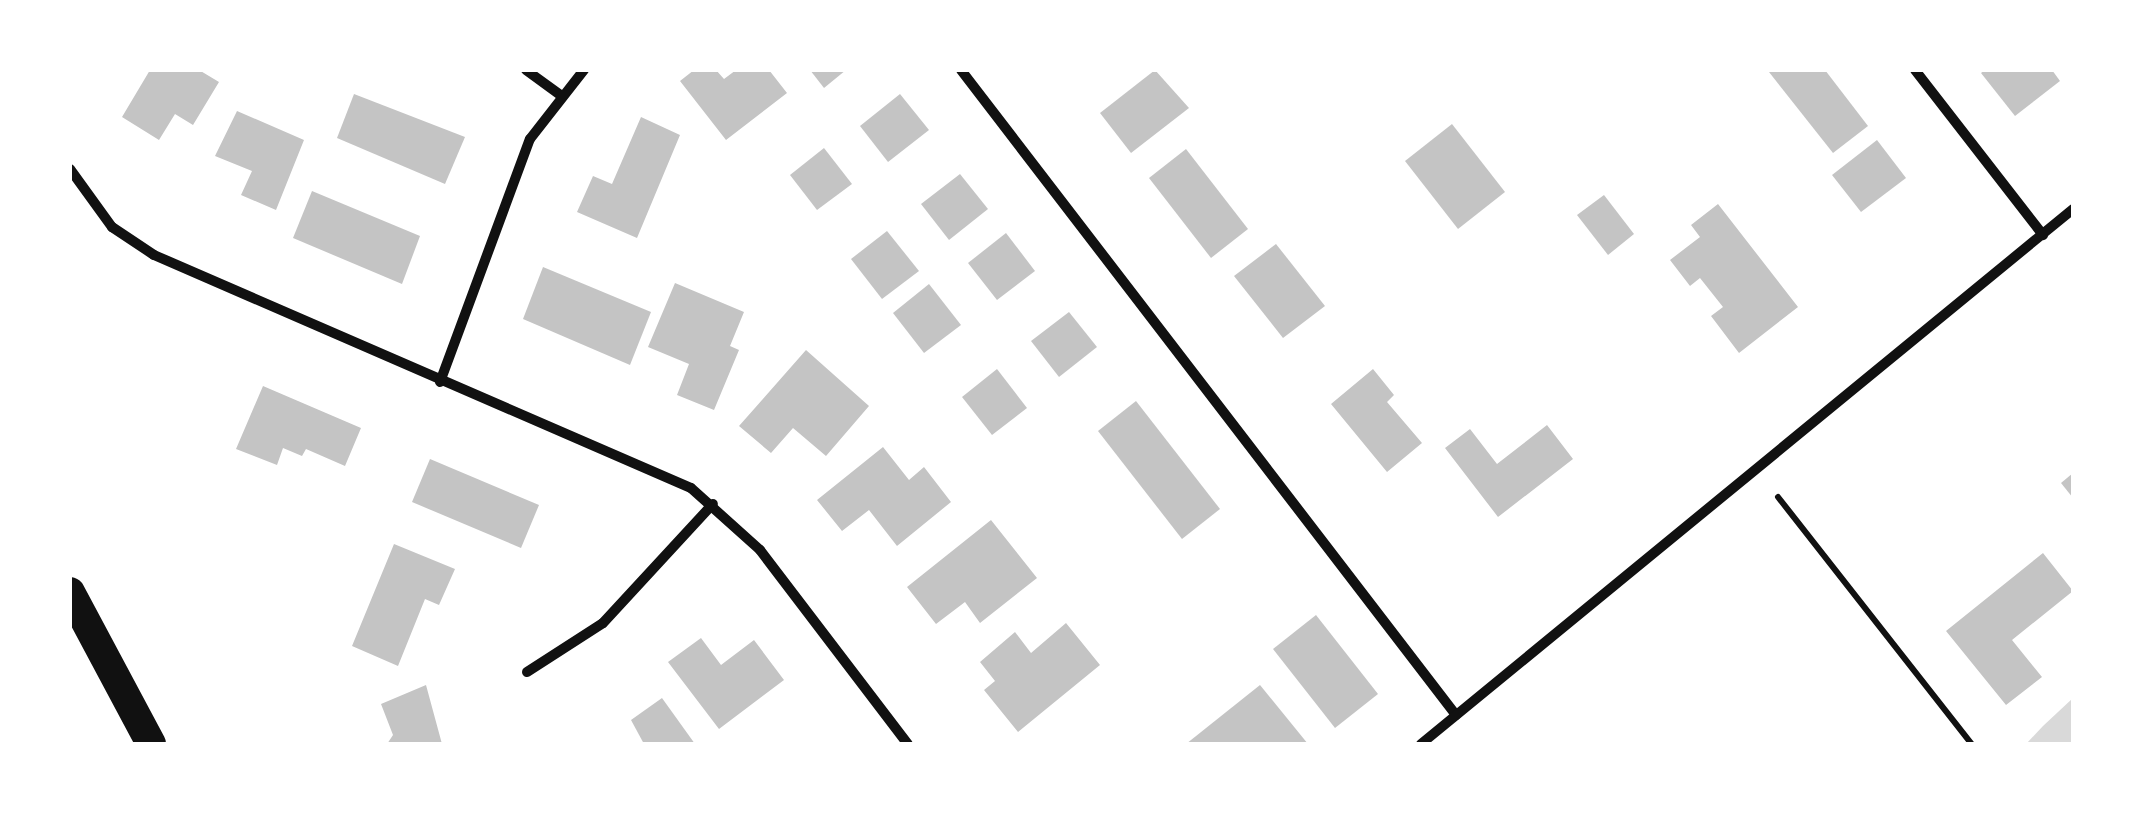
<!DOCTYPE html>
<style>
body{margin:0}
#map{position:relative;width:2143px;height:814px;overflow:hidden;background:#fff;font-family:Inter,sans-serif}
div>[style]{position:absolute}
.water>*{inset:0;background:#d9d9d9}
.building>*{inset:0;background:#c4c4c4}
.path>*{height:6px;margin:-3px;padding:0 3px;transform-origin:3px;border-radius:3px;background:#111}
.minor>*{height:10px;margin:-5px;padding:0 5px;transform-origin:5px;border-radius:5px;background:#111}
.motorway>*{height:30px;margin:-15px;padding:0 15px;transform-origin:15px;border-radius:15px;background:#111}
span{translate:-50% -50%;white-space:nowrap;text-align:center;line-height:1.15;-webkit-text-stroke:9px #fff;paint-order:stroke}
.frame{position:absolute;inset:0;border:72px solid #fff;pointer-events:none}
</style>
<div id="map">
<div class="water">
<div style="clip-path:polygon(2073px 698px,2073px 744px,2026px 744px,2043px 726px)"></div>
</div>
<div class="building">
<div style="clip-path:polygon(150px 70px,199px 70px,219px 82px,193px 125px,175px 114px,159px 140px,122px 117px)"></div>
<div style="clip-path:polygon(694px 70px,716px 70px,724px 79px,736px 70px,769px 70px,787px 93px,726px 140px,680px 81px)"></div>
<div style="clip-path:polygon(810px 70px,846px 70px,824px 88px)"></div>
<div style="clip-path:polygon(1155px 70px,1189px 108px,1131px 153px,1100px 113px)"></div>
<div style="clip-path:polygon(1825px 70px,1868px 126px,1833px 153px,1769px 72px)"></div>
<div style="clip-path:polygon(1985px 70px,2052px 70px,2060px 81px,2015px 116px,1981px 73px)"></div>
<div style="clip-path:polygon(354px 94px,465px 137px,445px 184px,337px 138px)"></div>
<div style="clip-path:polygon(900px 94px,929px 130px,888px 162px,860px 126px)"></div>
<div style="clip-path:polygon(237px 111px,304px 140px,276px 210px,241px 195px,252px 171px,215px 156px)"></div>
<div style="clip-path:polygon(641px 117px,680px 135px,637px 238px,577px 212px,593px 176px,612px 184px)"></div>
<div style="clip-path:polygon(1452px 124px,1505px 192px,1458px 229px,1405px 161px)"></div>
<div style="clip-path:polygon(1877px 140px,1906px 178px,1861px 212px,1832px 175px)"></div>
<div style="clip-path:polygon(824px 148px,852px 184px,817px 210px,790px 175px)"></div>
<div style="clip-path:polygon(1186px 149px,1248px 229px,1211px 258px,1149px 178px)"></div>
<div style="clip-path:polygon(960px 174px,988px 209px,949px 240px,921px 204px)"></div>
<div style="clip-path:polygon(312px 191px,420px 236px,402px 284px,293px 238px)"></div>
<div style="clip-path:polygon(1604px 195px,1634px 234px,1608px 255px,1577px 215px)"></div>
<div style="clip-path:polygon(1718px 204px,1798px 307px,1739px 353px,1711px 316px,1723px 307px,1700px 278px,1690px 286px,1670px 260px,1700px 237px,1691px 225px)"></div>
<div style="clip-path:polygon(887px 231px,919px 271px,882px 299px,851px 259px)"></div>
<div style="clip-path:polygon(1006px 233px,1035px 271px,997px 300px,968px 263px)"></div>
<div style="clip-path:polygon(1276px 244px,1325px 306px,1283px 338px,1234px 276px)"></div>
<div style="clip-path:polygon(543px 267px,651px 312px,630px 365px,523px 319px)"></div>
<div style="clip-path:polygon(675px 283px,744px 312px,730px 346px,739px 350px,714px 410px,677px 395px,689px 364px,648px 347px)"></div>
<div style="clip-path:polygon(929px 284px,961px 325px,924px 353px,893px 313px)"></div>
<div style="clip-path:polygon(1069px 312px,1097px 347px,1059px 377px,1031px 341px)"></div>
<div style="clip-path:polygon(806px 350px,869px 406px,826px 456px,793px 428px,771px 453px,739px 426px)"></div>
<div style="clip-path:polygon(997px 369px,1027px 408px,992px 435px,962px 397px)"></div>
<div style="clip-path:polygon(1373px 369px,1394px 395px,1387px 402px,1422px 443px,1387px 472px,1331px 404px)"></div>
<div style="clip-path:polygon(263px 386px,361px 428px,345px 466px,306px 449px,302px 456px,283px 448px,277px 465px,236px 449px)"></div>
<div style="clip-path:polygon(1136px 401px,1220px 509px,1182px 539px,1098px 431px)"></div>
<div style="clip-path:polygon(1547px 425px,1573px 459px,1498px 517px,1445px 448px,1470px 429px,1497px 464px)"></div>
<div style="clip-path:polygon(883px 447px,909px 480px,924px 467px,951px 502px,897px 546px,869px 510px,842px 531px,817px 500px)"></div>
<div style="clip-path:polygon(430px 459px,539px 505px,521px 548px,412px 502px)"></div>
<div style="clip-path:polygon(2073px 473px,2073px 498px,2061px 483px)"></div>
<div style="clip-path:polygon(991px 520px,1037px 578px,980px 623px,965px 602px,936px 624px,907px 587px)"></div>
<div style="clip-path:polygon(394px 544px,455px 569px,439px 605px,425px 599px,398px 666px,352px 646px)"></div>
<div style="clip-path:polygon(2043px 553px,2073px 591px,2012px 640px,2042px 677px,2006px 705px,1946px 631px)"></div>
<div style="clip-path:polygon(1316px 615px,1378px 694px,1335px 728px,1273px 649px)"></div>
<div style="clip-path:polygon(1066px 623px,1100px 665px,1018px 732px,984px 690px,995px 681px,980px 662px,1015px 632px,1031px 653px)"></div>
<div style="clip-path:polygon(701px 638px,721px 665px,754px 640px,784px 680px,719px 729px,668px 662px)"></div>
<div style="clip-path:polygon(426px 685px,442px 744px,387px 744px,393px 735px,381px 704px)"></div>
<div style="clip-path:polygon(1260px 685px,1308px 744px,1186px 744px)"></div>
<div style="clip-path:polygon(662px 698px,695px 744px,644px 744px,631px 720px)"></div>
</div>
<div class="path">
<div style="left:1778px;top:497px;width:314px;rotate:51.9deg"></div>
</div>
<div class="minor">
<div style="left:526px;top:70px;width:41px;rotate:36deg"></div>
<div style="left:961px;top:70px;width:813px;rotate:52.5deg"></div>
<div style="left:1915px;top:70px;width:209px;rotate:52.2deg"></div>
<div style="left:70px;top:169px;width:72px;rotate:54.1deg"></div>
<div style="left:112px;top:227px;width:50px;rotate:33.7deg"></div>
<div style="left:154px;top:255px;width:585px;rotate:23.46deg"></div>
<div style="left:691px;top:488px;width:93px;rotate:41.9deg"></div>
<div style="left:760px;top:550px;width:244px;rotate:52.7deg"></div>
<div style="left:440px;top:382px;width:259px;rotate:-69.7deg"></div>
<div style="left:530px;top:139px;width:88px;rotate:-52deg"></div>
<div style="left:527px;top:672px;width:90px;rotate:-32.8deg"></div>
<div style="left:603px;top:623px;width:162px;rotate:-47.3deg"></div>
<div style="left:1421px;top:744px;width:843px;rotate:-39.37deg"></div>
</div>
<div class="motorway">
<div style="left:70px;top:592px;width:172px;rotate:61.9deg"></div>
</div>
<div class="frame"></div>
</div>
